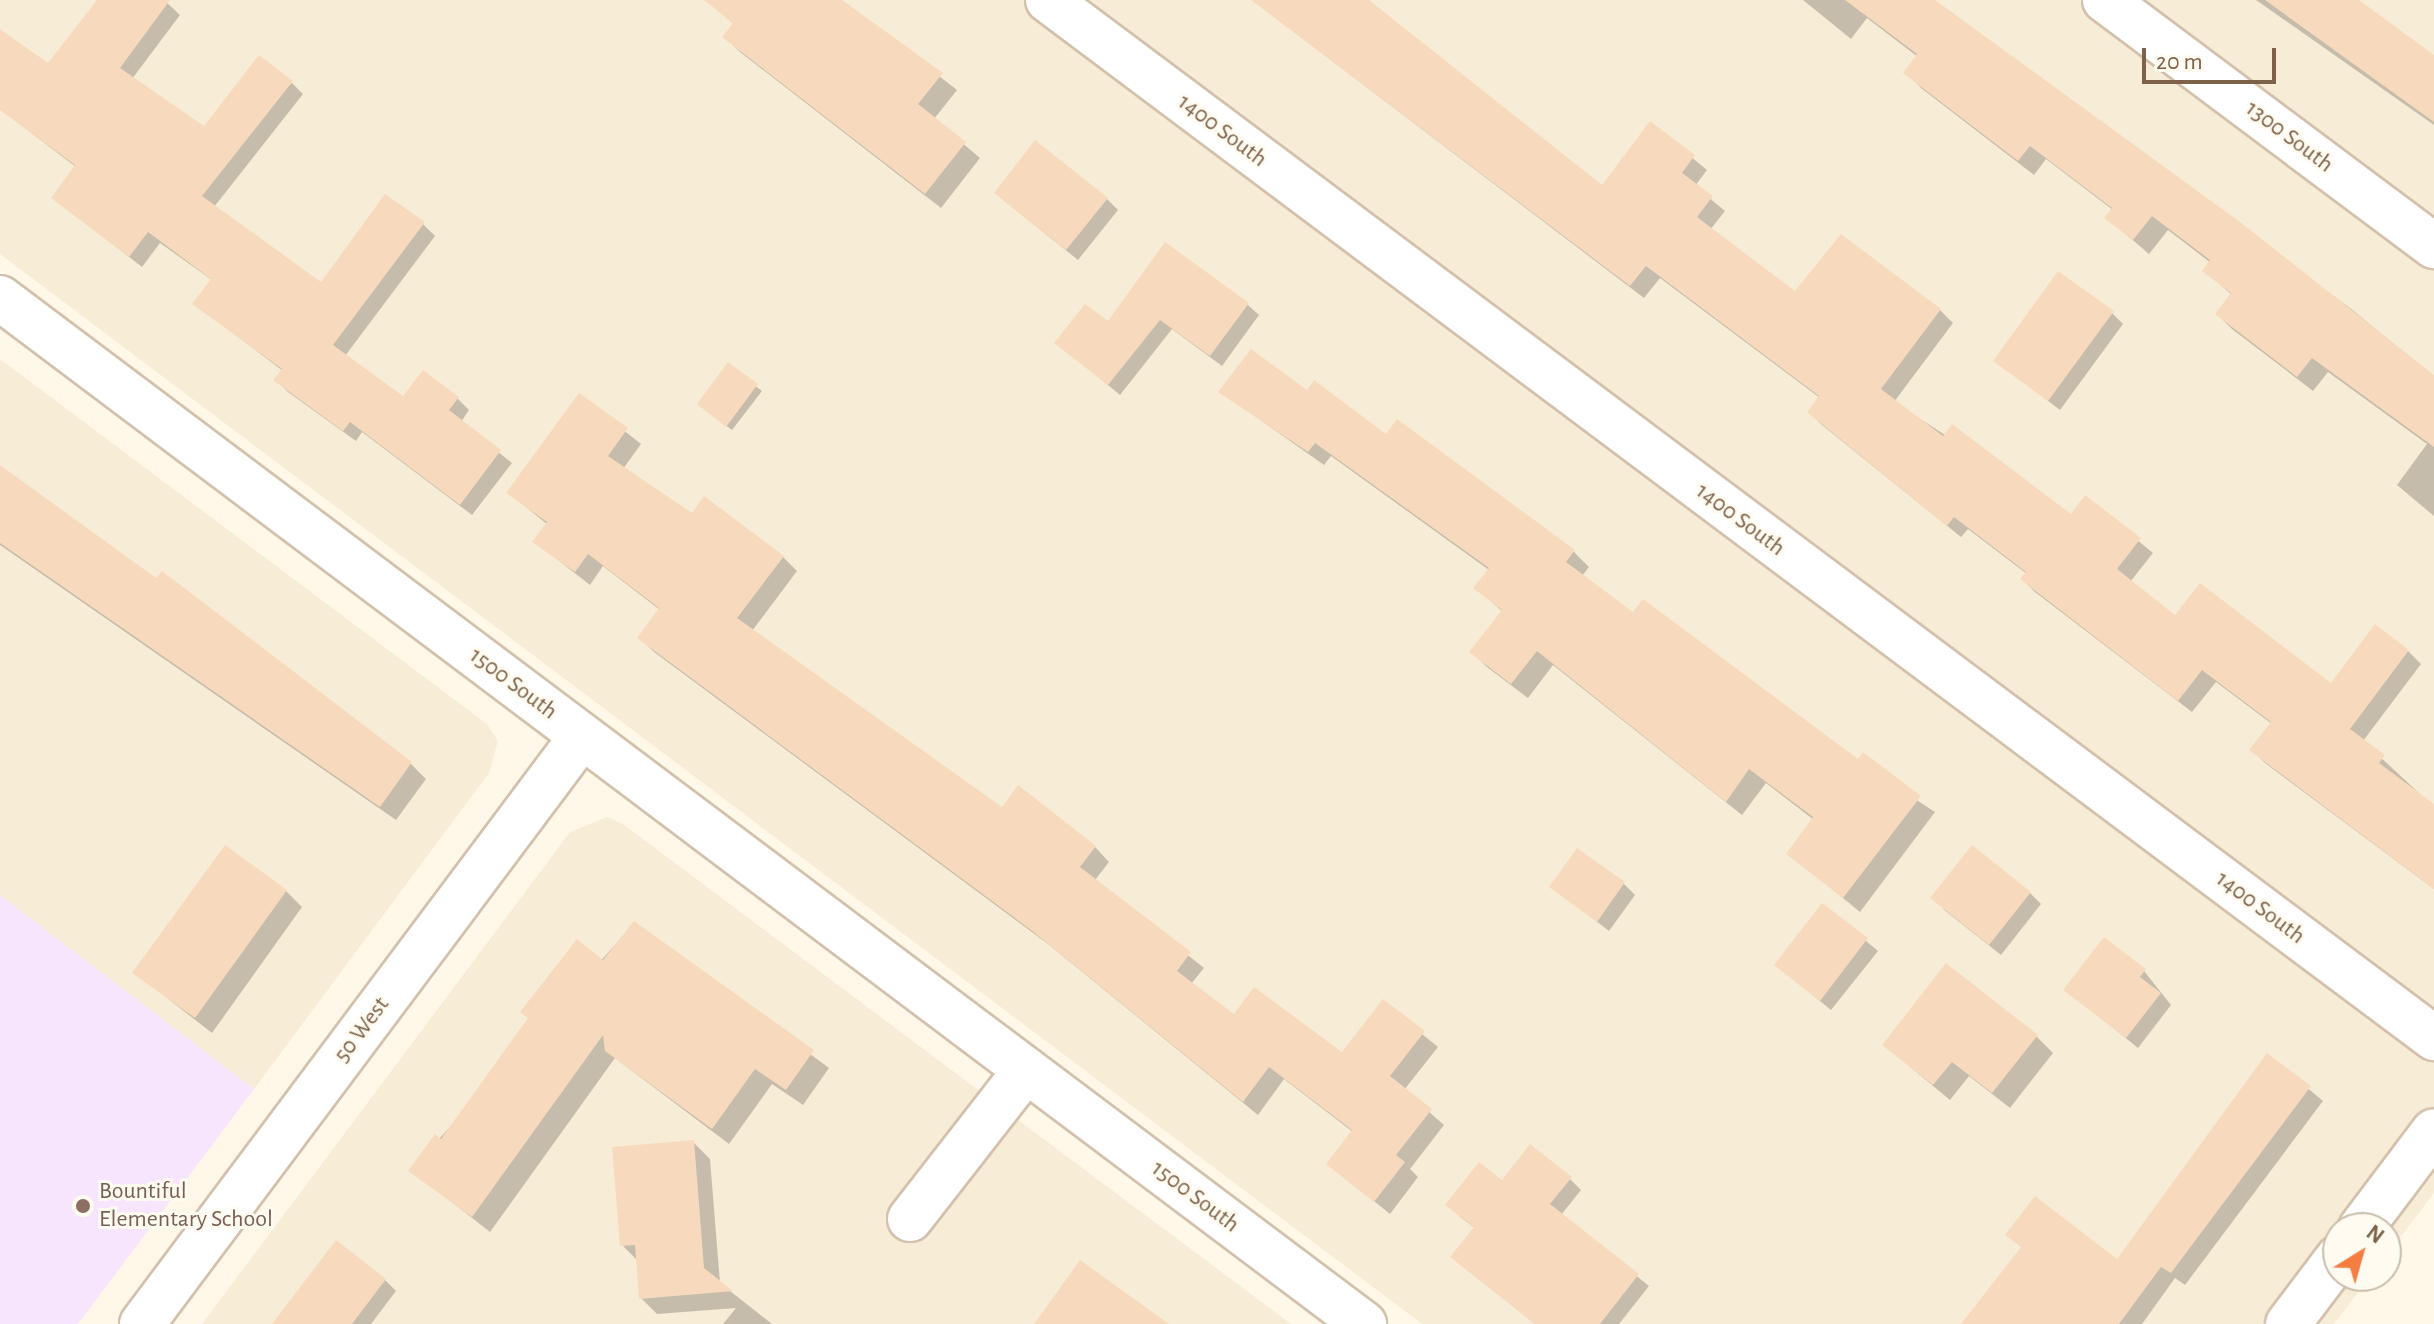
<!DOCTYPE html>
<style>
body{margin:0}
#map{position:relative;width:2434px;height:1324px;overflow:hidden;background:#fff8e8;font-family:"Alegreya Sans",sans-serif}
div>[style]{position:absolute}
.residential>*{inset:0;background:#f7ecd6}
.education>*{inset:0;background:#f6e5fc}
.shadow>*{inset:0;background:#0003}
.building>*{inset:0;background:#f7dabd}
.roads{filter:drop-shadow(2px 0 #d3c1ac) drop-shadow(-2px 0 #d3c1ac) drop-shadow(0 2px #d3c1ac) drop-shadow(0 -2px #d3c1ac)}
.minor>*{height:44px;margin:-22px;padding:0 22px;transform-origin:22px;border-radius:22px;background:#fff}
.dots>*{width:22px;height:22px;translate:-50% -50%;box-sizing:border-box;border:4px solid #fffbf1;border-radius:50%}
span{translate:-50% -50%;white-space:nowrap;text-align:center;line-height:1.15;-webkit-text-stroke:6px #fffbf1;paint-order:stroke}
.street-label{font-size:24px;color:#7d6148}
.education-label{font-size:24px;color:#785e54}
.left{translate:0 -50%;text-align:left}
.north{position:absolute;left:2322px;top:1212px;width:80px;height:80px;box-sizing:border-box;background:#fffbf1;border:2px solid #cbbdad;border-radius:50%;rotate:37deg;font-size:22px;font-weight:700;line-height:32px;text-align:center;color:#7d6148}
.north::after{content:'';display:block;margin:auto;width:28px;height:36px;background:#f57d41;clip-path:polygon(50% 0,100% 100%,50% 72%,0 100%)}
.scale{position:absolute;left:2142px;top:48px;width:134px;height:36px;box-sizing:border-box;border:4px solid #7d6148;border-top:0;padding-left:10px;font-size:24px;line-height:28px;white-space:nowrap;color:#7d6148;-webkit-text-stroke:6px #fffbf1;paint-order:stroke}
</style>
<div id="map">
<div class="residential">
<div style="clip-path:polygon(0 0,2434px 0,2434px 1193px,2386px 1256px,2386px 1228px,2338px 1228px,2338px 1276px,2371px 1276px,2334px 1324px,1422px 1324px,0 254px)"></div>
<div style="clip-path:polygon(0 359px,487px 724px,498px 741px,489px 773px,254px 1089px,0 895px)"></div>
<div style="clip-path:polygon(607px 817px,623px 824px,1291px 1324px,202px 1324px,570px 832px)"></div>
</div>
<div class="education">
<div style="clip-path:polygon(0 895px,254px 1089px,78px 1324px,0 1324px)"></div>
</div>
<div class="shadow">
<div style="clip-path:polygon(98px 0,164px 0,180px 15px,132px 79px,204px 128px,292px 83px,303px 94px,214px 207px,321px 284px,423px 224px,435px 236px,345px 356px,404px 399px,458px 399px,469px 410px,461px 422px,512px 463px,472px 515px,362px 432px,356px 441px,288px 392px,276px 380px,283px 371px,195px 304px,212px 280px,160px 243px,142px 267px,53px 198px,76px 167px,0 109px,0 31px,48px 66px)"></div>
<div style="clip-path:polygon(706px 0,841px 0,957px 90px,934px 119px,980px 158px,941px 208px,740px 52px,725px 37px,735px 25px)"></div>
<div style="clip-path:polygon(1252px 0,1364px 0,1603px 187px,1651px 124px,1707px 170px,1695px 186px,1725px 211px,1710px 230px,1796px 294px,1940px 310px,1953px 323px,1894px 402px,2071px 516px,2085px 497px,2153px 553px,2130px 582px,2175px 618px,2331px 686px,2408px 651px,2421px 664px,2363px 741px,2434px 807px,2434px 889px,2265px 763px,2252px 750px,2272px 724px,2216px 682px,2192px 712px,2035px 592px,2022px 579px,2027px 574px,1968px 529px,1961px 537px,1822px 425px,1809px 412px,1820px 398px,1660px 278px,1644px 298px)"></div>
<div style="clip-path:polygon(1803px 0,1927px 0,2350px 308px,2434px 377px,2434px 516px,2397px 485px,2427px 444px,2328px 372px,2313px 391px,2232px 329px,2217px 314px,2232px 295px,2205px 271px,2211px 263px,2168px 230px,2149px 254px,2107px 218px,2113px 210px,2046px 159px,2034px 175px,1921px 88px,1906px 72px,1918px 57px,1867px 18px,1851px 39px)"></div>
<div style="clip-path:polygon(2256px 0,2356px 0,2434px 57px,2434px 125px)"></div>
<div style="clip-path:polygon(1107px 199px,1118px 210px,1078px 260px,1007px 203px)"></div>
<div style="clip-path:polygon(1248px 305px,1259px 315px,1222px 366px,1172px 329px,1120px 395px,1057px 343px,1108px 324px)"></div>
<div style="clip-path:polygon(2112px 313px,2123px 324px,2060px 410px,1995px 360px)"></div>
<div style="clip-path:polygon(728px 365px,762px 391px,732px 430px,704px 409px)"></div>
<div style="clip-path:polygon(1221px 392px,1308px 392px,1386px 437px,1574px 552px,1589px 567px,1582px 576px,1633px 615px,1935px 812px,1860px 912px,1788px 853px,1814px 820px,1766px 783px,1742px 815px,1553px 665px,1528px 698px,1487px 667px,1472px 652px,1503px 612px,1476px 588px,1489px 570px,1331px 456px,1324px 465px)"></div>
<div style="clip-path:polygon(579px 395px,641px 444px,623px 469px,692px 516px,783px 557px,797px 571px,752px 631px,1002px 810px,1019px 788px,1095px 847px,1109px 862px,1095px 880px,1204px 968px,1191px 984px,1235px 1017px,1342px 1054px,1383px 1002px,1438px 1047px,1404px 1090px,1444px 1125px,1410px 1169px,1418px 1177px,1390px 1214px,1328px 1164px,1353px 1132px,1284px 1079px,1258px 1115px,1048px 944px,654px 652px,640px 638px,660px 610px,603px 566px,590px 585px,535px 542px,548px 525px,509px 493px)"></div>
<div style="clip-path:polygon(0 484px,157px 581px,162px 573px,411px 764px,426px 779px,396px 820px,0 545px)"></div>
<div style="clip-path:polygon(1624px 884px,1635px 895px,1609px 931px,1552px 887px)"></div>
<div style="clip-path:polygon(286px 891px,302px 907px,212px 1033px,135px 973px)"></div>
<div style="clip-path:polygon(2030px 893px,2041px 904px,2001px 955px,1943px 909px)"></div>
<div style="clip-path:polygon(1823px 905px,1878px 951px,1831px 1010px,1776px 965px)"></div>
<div style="clip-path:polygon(634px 924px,829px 1068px,803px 1105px,772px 1084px,729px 1144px,615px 1058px,490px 1232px,411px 1170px)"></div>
<div style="clip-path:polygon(2144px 971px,2171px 1005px,2138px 1048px,2066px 990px)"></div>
<div style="clip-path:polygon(2036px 1036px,2053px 1053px,2010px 1108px,1969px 1076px,1950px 1100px,1884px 1045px)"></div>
<div style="clip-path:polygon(2268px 1055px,2323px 1101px,2185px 1285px,2175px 1278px,2142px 1324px,1964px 1324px,2023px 1249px,2008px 1235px,2117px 1262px)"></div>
<div style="clip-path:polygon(693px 1142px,710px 1159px,720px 1283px,772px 1324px,723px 1324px,736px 1308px,657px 1314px,641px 1298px,638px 1261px,622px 1245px)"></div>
<div style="clip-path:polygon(1570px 1179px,1581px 1190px,1561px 1215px,1649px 1286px,1619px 1324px,1535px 1324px,1452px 1257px,1475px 1228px,1459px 1216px)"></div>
<div style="clip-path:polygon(385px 1280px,396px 1291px,371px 1324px,286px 1324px)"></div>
</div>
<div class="building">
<div style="clip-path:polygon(97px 0,170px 0,120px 68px,204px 126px,259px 55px,293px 81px,202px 196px,321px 282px,385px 194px,425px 222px,333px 345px,403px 396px,423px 370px,459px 397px,449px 410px,501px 450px,460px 505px,350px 422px,343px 431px,273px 380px,282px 369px,192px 304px,211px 279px,148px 232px,129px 257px,51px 198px,75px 165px,0 110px,0 29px,48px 63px)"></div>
<div style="clip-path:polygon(704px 0,842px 0,943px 73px,918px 104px,966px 142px,925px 194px,722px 37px,733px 23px)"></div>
<div style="clip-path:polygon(1251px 0,1369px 0,1602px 185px,1650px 121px,1695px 155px,1682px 173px,1713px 196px,1697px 217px,1795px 291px,1841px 234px,1941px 309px,1881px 389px,1943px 436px,1952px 424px,2071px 514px,2085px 495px,2141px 538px,2117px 569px,2175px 615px,2200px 583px,2331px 683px,2375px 624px,2409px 650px,2350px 729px,2385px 755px,2379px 763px,2434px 804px,2434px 889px,2249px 750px,2271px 722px,2202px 670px,2178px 701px,2020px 579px,2026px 572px,1954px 517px,1947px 526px,1807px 412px,1819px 396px,1646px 266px,1630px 286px)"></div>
<div style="clip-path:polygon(1845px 0,1935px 0,2240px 222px,2434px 375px,2434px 447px,2312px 358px,2297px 377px,2215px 314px,2231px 293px,2202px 271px,2210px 260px,2152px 216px,2133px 240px,2104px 218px,2112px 208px,2030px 146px,2018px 161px,1903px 73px,1917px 54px)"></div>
<div style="clip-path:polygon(2265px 0,2359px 0,2434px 55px,2434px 122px)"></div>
<div style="clip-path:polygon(1035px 140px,1108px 198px,1066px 250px,994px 193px)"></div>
<div style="clip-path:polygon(1165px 242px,1249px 303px,1210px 356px,1160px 320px,1108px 385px,1054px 343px,1085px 304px,1108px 321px)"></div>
<div style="clip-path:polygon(2058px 271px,2114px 311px,2048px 401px,1993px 361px)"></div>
<div style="clip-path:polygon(1251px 349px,1307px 390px,1314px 380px,1386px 434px,1397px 419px,1575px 550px,1566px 562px,1633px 612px,1643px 599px,1858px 759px,1863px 752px,1921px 796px,1843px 898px,1786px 854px,1813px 817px,1749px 769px,1726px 802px,1537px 651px,1511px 684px,1469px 652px,1502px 610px,1473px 588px,1489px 568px,1315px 443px,1308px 452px,1218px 392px)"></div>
<div style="clip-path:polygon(728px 362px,758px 384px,726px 427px,697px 404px)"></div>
<div style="clip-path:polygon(579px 393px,628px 428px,608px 456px,692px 513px,704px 496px,784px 556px,737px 618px,1002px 807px,1018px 785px,1096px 846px,1080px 867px,1191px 952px,1177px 971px,1234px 1014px,1254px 987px,1342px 1052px,1383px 999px,1425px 1031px,1390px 1076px,1432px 1109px,1396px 1155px,1405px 1162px,1374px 1202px,1326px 1164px,1352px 1130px,1269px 1067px,1243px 1102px,1031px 930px,637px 638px,659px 608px,588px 554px,575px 572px,532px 542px,547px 522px,506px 493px)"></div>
<div style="clip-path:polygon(0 465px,156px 578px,162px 571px,412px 762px,380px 807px,0 543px)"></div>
<div style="clip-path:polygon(225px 845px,287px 890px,195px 1018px,132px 973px)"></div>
<div style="clip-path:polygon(1972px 845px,2031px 892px,1989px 945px,1930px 898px)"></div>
<div style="clip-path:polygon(1577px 848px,1625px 882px,1597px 922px,1549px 887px)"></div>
<div style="clip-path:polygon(1822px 903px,1868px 938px,1820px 1001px,1774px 965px)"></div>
<div style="clip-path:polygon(634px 921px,814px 1050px,786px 1090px,755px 1069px,712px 1129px,605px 1051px,603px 1035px,472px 1217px,408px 1171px,435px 1134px,441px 1139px,528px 1018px,520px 1012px,577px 939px,603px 960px)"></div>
<div style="clip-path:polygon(2104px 937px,2146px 969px,2140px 977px,2161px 993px,2126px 1038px,2063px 990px)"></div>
<div style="clip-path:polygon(1946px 963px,2038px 1035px,1992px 1093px,1952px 1062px,1933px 1085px,1882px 1045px)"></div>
<div style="clip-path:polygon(2267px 1053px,2311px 1086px,2171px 1273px,2161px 1267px,2119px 1324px,1961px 1324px,2021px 1247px,2005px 1235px,2035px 1196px,2117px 1259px)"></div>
<div style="clip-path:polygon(694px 1140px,704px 1268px,733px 1291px,639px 1299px,635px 1245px,620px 1246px,612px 1147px)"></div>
<div style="clip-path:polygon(1530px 1144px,1572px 1177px,1550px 1204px,1639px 1274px,1600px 1324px,1535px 1324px,1450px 1257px,1474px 1227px,1445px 1205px,1479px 1162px,1502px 1180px)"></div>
<div style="clip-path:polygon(336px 1240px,386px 1279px,352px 1324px,272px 1324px)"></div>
<div style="clip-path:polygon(1080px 1260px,1169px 1324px,1034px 1324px)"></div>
</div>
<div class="roads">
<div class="minor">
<div style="left:1048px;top:0;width:1732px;rotate:36.83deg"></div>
<div style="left:2105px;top:0;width:411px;rotate:36.8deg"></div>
<div style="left:0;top:298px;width:1707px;rotate:36.95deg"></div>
<div style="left:910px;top:1219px;width:189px;rotate:-52.1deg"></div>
<div style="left:2361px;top:1228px;width:121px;rotate:-53deg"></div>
<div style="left:142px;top:1324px;width:734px;rotate:-53.19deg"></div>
<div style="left:2288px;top:1324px;width:83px;rotate:-52.9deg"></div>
</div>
</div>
<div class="dots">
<div style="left:83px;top:1206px;background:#8d6e63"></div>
</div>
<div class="street-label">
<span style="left:1222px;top:131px;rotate:37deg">1400 South</span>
<span style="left:2289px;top:137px;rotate:37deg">1300 South</span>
<span style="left:1740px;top:520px;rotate:37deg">1400 South</span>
<span style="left:513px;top:684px;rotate:37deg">1500 South</span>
<span style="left:2260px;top:908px;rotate:37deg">1400 South</span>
<span style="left:362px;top:1030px;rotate:-53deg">50 West</span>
<span style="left:1195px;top:1197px;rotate:37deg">1500 South</span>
</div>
<div class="education-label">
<span class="left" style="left:99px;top:1206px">Bountiful<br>Elementary School</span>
</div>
<div class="north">N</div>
<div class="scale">20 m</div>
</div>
